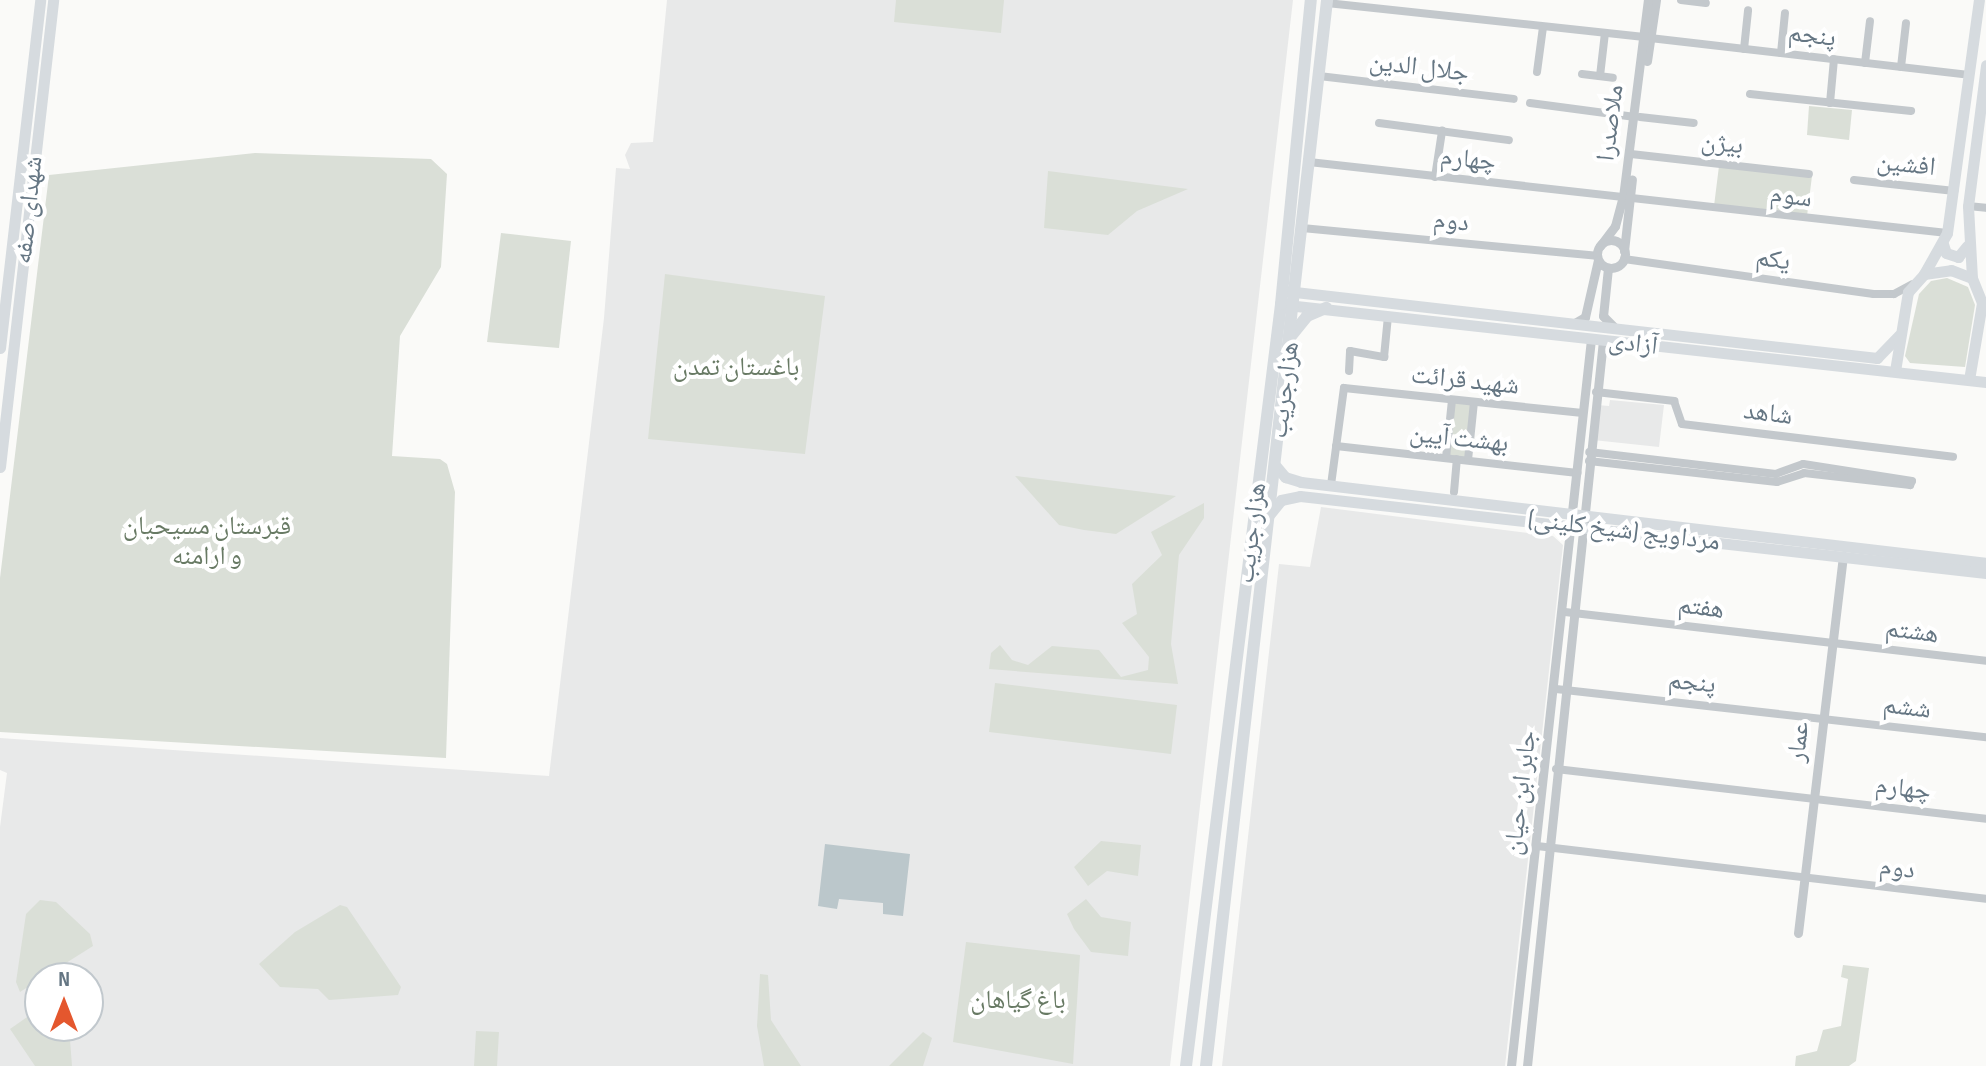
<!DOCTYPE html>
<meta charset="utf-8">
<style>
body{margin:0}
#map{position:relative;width:1986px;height:1066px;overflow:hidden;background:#fafaf8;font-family:"Sofia Sans Condensed","Noto Naskh Arabic",sans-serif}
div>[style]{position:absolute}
.built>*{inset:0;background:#e8e9e9}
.green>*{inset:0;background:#dadfd7}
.water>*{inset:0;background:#bbc7cb}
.minor>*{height:8px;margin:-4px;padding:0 4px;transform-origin:4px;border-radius:4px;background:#c3c8cc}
.tertiary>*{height:9px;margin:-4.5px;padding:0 4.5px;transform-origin:4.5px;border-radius:4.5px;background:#c3c8cc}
.tertiary>.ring{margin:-4.5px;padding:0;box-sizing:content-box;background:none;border:9px solid #c3c8cc;border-radius:50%}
.secondary>*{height:11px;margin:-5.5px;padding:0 5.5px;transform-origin:5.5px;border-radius:5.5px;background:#d6dbdf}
.primary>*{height:12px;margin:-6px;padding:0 6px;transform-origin:6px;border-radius:6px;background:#d6dbdf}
span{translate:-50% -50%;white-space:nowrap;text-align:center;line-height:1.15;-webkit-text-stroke:8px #fff;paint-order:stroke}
.street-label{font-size:26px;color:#657683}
.park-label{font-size:26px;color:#687a64}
.north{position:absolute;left:24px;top:962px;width:80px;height:80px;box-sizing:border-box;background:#fff;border:2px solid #c1c8cd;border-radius:50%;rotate:0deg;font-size:22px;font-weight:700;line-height:32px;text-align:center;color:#657683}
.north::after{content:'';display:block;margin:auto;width:28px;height:36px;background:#e4572e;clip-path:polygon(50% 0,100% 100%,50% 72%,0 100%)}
</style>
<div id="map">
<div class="built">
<div style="clip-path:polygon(evenodd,667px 0,1293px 0,1170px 1066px,0 1066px,0 827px,7px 773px,0 770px,0 738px,549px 776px,604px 318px,616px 168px,630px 169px,625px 155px,631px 143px,653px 142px,667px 0,40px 978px,88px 978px,88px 1026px,40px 1026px,40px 978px)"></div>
<div style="clip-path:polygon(1610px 400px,1664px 405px,1659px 447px,1593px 440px,1597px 405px,1609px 406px)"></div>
<div style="clip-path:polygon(1321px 507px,1553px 536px,1563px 545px,1505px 1066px,1222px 1066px,1279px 564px,1310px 567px)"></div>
</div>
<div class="green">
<div style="clip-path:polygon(896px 0,1004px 0,1001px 33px,894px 22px)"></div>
<div style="clip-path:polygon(1809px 106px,1852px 110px,1849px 140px,1807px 135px)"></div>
<div style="clip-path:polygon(255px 153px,431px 159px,447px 174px,441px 267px,400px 336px,392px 456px,440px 459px,447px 464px,455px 492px,446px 758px,0 732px,0 578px,49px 175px)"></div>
<div style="clip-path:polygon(1719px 166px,1812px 176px,1807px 216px,1714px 206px)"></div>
<div style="clip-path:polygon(1048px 171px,1188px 189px,1137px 211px,1108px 235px,1044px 228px)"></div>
<div style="clip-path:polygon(501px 233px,571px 241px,559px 348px,487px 342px)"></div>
<div style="clip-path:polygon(665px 274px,825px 296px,805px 454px,648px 439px)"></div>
<div style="clip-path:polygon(1947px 278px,1968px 287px,1975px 305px,1965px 367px,1910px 363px,1905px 356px,1919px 294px,1931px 281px)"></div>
<div style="clip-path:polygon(1452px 400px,1474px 402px,1468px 460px,1446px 458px)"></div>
<div style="clip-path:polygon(1015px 476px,1176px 496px,1116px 534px,1084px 530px,1059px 525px)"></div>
<div style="clip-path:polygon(1204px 503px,1204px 518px,1179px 555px,1171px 644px,1178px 684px,989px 669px,991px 653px,1000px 645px,1012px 660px,1028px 665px,1052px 646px,1099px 650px,1121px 677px,1148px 670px,1149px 657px,1122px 623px,1137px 614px,1132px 584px,1162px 555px,1151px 532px)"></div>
<div style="clip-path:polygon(995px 683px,1177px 705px,1171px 754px,989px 732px)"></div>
<div style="clip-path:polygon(1101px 841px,1141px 845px,1138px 876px,1107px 871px,1088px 886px,1074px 867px)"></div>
<div style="clip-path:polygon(1086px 899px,1101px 917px,1131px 922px,1128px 956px,1091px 952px,1074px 929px,1067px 914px)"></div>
<div style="clip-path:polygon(40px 900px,56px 902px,90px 934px,93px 946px,20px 992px,16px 982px,26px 914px)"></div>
<div style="clip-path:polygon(340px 905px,347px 907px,401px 987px,398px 995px,329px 1000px,318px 989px,280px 987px,259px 964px,295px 932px)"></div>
<div style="clip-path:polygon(966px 942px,1080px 955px,1073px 1064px,953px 1042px)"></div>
<div style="clip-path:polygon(1843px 965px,1869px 968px,1856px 1061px,1849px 1066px,1795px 1066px,1796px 1056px,1817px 1051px,1823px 1030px,1841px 1026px,1848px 979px,1841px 977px)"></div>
<div style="clip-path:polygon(760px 974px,768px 975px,771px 1020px,801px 1066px,764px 1066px,757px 1026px)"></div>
<div style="clip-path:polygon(40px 1008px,40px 1026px,69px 1026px,72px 1066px,35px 1066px,10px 1029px)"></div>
<div style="clip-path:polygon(476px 1031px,499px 1032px,497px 1066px,474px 1066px)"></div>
<div style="clip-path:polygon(923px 1032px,932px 1038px,923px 1066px,889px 1066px)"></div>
</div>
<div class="water">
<div style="clip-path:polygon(825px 844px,910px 854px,903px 916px,883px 914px,883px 903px,839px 899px,837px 909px,818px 906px)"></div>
</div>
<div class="minor">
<div style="left:1681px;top:0;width:25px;rotate:7deg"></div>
<div style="left:1327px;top:3px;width:319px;rotate:6.1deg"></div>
<div style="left:1650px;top:38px;width:321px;rotate:6.6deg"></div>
<div style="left:1744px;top:49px;width:39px;rotate:-84deg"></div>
<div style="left:1781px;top:53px;width:40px;rotate:-84.3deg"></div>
<div style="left:1865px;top:63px;width:42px;rotate:-83.2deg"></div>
<div style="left:1901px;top:67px;width:44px;rotate:-83.5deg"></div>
<div style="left:1537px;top:72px;width:45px;rotate:-82.4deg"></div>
<div style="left:1582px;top:74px;width:31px;rotate:7deg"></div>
<div style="left:1319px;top:76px;width:196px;rotate:6.7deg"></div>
<div style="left:1600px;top:76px;width:43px;rotate:-83.4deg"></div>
<div style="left:1750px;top:94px;width:162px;rotate:6deg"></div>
<div style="left:1530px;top:103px;width:106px;rotate:7.6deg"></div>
<div style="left:1830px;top:103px;width:44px;rotate:-84.8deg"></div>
<div style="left:1640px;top:117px;width:54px;rotate:6.3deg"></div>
<div style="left:1379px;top:123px;width:131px;rotate:7.5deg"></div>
<div style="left:1631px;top:154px;width:179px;rotate:6.4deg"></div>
<div style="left:1309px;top:162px;width:642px;rotate:6.35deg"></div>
<div style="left:1435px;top:177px;width:47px;rotate:-81.3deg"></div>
<div style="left:1854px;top:180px;width:101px;rotate:6.3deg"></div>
<div style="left:1968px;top:206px;width:18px;rotate:6deg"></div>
<div style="left:1302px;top:228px;width:296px;rotate:5.4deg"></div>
<div style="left:1624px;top:259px;width:252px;rotate:8deg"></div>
<div style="left:1874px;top:294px;width:20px"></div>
<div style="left:1894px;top:294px;width:21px;rotate:-28deg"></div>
<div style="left:1349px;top:371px;width:20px;rotate:-87deg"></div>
<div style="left:1350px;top:351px;width:35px;rotate:10deg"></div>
<div style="left:1384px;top:357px;width:41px;rotate:-84.4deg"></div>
<div style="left:1596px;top:392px;width:79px;rotate:6.6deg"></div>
<div style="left:1674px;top:401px;width:24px;rotate:71deg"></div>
<div style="left:1682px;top:424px;width:273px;rotate:6.9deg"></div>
<div style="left:1336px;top:446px;width:243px;rotate:6.4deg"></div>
<div style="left:1446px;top:458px;width:58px;rotate:-84.1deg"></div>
<div style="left:1468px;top:460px;width:58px;rotate:-84.1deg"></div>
<div style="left:1589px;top:461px;width:189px;rotate:6.4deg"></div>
<div style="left:1777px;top:482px;width:28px;rotate:-18deg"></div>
<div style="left:1804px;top:473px;width:107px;rotate:6.5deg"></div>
<div style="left:1910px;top:485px;width:4px;rotate:-63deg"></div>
<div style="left:1912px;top:481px;width:110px;rotate:-171.1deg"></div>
<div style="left:1803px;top:464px;width:29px;rotate:160deg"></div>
<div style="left:1776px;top:474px;width:188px;rotate:-173.3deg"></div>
<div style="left:1331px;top:485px;width:98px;rotate:-82.4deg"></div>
<div style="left:1344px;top:388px;width:240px;rotate:6deg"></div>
<div style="left:1454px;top:492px;width:33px;rotate:-85deg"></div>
<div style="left:1565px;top:612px;width:424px;rotate:6.6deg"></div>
<div style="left:1556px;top:689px;width:433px;rotate:6.4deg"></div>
<div style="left:1556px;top:769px;width:433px;rotate:6.6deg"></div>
<div style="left:1537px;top:846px;width:452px;rotate:6.7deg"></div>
</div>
<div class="tertiary">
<div style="left:1647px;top:61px;width:62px;rotate:-81.6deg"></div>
<div class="ring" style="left:1597px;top:240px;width:19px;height:19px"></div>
<div style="left:1600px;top:246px;width:25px;rotate:-53deg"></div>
<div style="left:1615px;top:226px;width:30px;rotate:-75deg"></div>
<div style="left:1623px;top:197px;width:199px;rotate:-82.8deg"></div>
<div style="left:1624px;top:251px;width:72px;rotate:-83.7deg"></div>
<div style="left:1608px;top:268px;width:48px;rotate:95.9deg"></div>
<div style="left:1603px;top:316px;width:18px;rotate:45deg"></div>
<div style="left:1573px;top:324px;width:14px;rotate:-30deg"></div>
<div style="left:1585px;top:317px;width:58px;rotate:-77.2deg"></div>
<div style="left:1798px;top:933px;width:380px;rotate:-83.2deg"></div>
<div style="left:1511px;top:1066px;width:731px;rotate:-83.72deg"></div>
<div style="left:1527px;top:1066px;width:730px;rotate:-84.02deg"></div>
</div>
<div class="secondary">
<div style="left:1943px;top:244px;width:9px;rotate:72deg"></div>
<div style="left:1946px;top:253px;width:13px;rotate:18deg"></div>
<div style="left:1958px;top:257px;width:14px;rotate:-51deg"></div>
<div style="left:1924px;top:274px;width:47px;rotate:-60.7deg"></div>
<div style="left:1947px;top:233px;width:235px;rotate:-82.2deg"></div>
<div style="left:1972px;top:278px;width:72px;rotate:-93.2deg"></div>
<div style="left:1968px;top:206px;width:142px;rotate:-82.7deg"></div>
<div style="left:1286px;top:291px;width:595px;rotate:6.47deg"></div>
<div style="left:1877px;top:358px;width:32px;rotate:-46deg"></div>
<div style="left:1287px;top:305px;width:703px;rotate:6.29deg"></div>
<div style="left:0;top:348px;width:350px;rotate:-83.4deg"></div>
<div style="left:1895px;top:371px;width:80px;rotate:-80.7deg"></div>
<div style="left:1908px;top:292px;width:24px;rotate:-48deg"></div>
<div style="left:1924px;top:274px;width:27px;rotate:-8deg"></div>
<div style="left:1951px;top:270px;width:22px;rotate:21deg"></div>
<div style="left:1972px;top:278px;width:27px;rotate:68deg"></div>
<div style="left:1982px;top:303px;width:78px;rotate:99.6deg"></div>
<div style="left:1275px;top:465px;width:16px;rotate:50deg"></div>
<div style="left:1285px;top:477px;width:17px;rotate:17deg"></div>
<div style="left:1301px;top:482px;width:690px;rotate:6.74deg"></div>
<div style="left:0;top:467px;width:470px;rotate:-83.5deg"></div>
<div style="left:1269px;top:515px;width:19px;rotate:-51deg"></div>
<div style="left:1281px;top:500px;width:19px;rotate:-12deg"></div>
<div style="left:1300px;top:496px;width:690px;rotate:6.4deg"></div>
</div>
<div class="primary">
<div style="left:1291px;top:336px;width:26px;rotate:-51deg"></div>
<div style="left:1307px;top:316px;width:21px;rotate:-23deg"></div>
<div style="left:1186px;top:1066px;width:768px;rotate:-82.89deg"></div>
<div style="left:1281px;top:304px;width:305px;rotate:-84.4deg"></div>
<div style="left:1206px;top:1066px;width:1073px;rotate:-83.52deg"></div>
</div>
<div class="street-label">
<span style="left:1812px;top:36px;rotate:7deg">پنجم</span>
<span style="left:1419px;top:68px;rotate:7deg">جلال الدین</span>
<span style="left:1611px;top:123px;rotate:-83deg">ملاصدرا</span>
<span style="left:1722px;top:144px;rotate:6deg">بیژن</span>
<span style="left:1468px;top:160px;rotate:6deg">چهارم</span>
<span style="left:1906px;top:165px;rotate:6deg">افشین</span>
<span style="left:1791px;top:197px;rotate:7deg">سوم</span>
<span style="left:29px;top:210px;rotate:-84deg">شهدای صفه</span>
<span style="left:1451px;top:222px;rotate:5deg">دوم</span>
<span style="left:1773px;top:260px;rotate:8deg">یکم</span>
<span style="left:1633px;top:344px;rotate:7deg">آزادی</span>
<span style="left:1465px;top:381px;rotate:6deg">شهید قرائت</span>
<span style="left:1285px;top:390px;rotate:-83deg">هزارجریب</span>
<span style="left:1768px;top:414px;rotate:7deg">شاهد</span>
<span style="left:1459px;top:439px;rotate:6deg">بهشت آیین</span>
<span style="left:1624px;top:531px;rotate:7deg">مرداویج (شیخ کلینی)</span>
<span style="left:1252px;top:533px;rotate:-83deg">هزار جریب</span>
<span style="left:1701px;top:608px;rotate:7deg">هفتم</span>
<span style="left:1912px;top:632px;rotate:7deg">هشتم</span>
<span style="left:1692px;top:683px;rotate:6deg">پنجم</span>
<span style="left:1907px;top:708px;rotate:7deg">ششم</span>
<span style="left:1799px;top:742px;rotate:-83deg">عمار</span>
<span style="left:1903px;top:789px;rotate:7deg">چهارم</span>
<span style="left:1521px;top:793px;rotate:-83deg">جابر ابن حیان</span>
<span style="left:1897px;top:869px;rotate:7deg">دوم</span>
</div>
<div class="park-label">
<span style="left:736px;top:368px">باغستان تمدن</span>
<span style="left:207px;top:542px">قبرستان مسیحیان<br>و ارامنه</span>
<span style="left:1018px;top:1001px">باغ گیاهان</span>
</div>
<div class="north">N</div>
</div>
